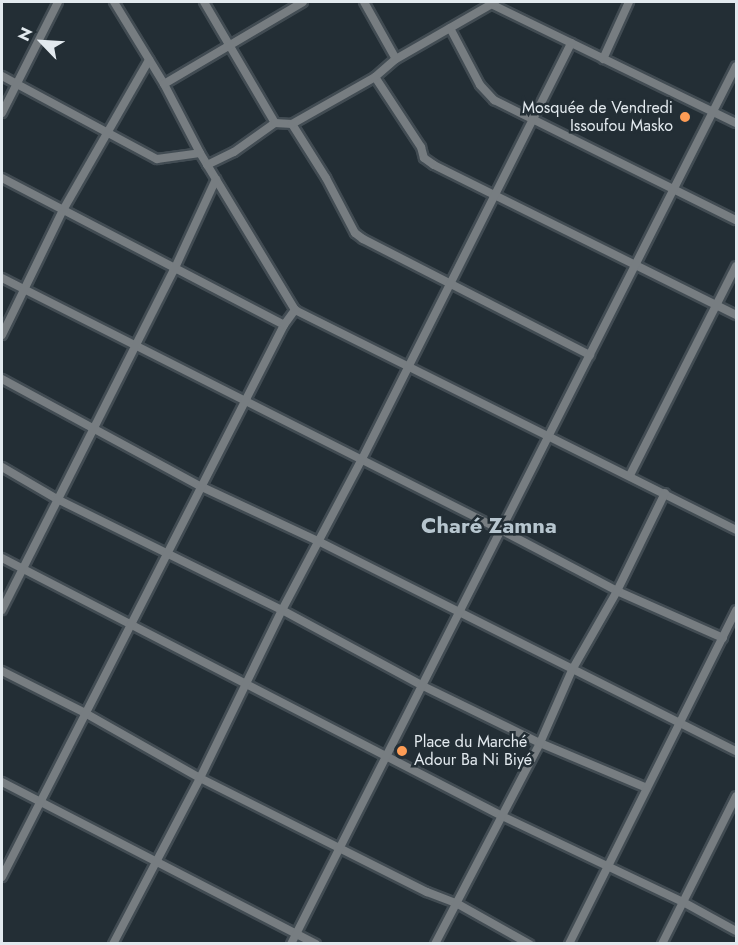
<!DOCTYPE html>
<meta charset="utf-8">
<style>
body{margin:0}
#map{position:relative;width:738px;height:945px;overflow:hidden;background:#232e35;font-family:Jost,sans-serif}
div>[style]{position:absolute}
.roads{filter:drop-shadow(2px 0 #424c53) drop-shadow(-2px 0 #424c53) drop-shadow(0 2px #424c53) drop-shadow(0 -2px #424c53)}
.minor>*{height:8px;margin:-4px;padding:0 4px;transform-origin:4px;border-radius:4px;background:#777d81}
.dots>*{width:16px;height:16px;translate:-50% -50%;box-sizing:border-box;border:3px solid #232e35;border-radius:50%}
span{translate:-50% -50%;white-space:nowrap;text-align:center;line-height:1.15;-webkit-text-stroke:5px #232e35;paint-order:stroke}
.poi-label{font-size:16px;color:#e2e9ee}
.right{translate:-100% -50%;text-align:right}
.left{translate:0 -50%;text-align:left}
.district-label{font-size:22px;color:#b7c6cf;font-weight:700}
.frame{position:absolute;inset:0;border:3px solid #e2e9ee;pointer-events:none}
.north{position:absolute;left:12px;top:12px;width:60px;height:60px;-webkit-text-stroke:4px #232e35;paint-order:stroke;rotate:295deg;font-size:16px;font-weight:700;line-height:24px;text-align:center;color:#e2e9ee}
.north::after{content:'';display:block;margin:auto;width:21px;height:27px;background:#e2e9ee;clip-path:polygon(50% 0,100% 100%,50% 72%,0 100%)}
</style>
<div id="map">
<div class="roads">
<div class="minor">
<div style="left:114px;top:2px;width:96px;rotate:58.6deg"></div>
<div style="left:164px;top:84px;width:78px;rotate:62.4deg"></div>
<div style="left:200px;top:153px;width:184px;rotate:58.8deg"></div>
<div style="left:295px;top:310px;width:493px;rotate:26.5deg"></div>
<div style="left:204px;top:2px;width:140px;rotate:59.6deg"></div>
<div style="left:364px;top:2px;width:65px;rotate:60.7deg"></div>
<div style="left:491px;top:4px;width:272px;rotate:25.9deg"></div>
<div style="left:450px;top:28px;width:64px;rotate:62.2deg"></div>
<div style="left:480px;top:85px;width:21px;rotate:47deg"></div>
<div style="left:494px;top:100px;width:270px;rotate:26.4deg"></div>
<div style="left:603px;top:59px;width:63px;rotate:-65.5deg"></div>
<div style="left:2px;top:76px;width:176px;rotate:28.2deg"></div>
<div style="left:157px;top:159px;width:43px;rotate:-7.9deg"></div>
<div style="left:375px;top:77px;width:84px;rotate:56.7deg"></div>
<div style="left:421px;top:147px;width:11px;rotate:75deg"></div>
<div style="left:424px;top:158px;width:12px;rotate:35deg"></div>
<div style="left:434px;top:165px;width:337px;rotate:26.4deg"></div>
<div style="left:164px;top:84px;width:161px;rotate:-30.5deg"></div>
<div style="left:2px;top:113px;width:124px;rotate:-63.2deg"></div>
<div style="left:292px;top:124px;width:64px;rotate:57.8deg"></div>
<div style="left:326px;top:178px;width:62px;rotate:62.2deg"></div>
<div style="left:355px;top:233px;width:10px;rotate:37deg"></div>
<div style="left:363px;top:239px;width:255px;rotate:27.1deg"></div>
<div style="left:207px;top:165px;width:30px;rotate:-26deg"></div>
<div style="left:234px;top:152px;width:50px;rotate:-35.3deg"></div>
<div style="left:275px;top:123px;width:17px;rotate:3deg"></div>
<div style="left:292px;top:124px;width:95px;rotate:-29.5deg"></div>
<div style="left:375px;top:77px;width:28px;rotate:-41deg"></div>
<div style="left:396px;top:59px;width:114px;rotate:-29.9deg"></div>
<div style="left:2px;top:178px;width:318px;rotate:27.5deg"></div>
<div style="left:2px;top:278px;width:559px;rotate:26.79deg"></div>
<div style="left:501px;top:530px;width:131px;rotate:27.7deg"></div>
<div style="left:617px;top:591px;width:116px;rotate:23.9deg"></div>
<div style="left:2px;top:335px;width:139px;rotate:-64deg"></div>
<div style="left:63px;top:210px;width:173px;rotate:-60.2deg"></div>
<div style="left:2px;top:379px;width:227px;rotate:28.4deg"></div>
<div style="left:202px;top:487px;width:128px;rotate:25deg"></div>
<div style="left:318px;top:541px;width:468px;rotate:26.7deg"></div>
<div style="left:2px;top:467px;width:64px;rotate:30.2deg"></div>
<div style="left:57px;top:499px;width:251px;rotate:26.3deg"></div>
<div style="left:282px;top:610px;width:160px;rotate:28.3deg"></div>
<div style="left:423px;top:686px;width:130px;rotate:26deg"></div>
<div style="left:540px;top:743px;width:116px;rotate:22.8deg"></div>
<div style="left:630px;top:475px;width:234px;rotate:-63.1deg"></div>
<div style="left:2px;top:558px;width:563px;rotate:27.29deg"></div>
<div style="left:502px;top:816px;width:200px;rotate:25.4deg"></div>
<div style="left:683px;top:902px;width:60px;rotate:28.7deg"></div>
<div style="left:2px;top:610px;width:381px;rotate:-63.2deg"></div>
<div style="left:174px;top:270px;width:100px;rotate:-65.2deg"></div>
<div style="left:2px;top:671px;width:93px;rotate:26.8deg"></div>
<div style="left:85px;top:713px;width:132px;rotate:29.5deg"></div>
<div style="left:200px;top:778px;width:254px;rotate:26.7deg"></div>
<div style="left:427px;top:892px;width:31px;rotate:21deg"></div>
<div style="left:456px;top:903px;width:84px;rotate:29.3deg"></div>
<div style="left:2px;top:782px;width:353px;rotate:27.3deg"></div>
<div style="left:2px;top:877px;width:620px;rotate:-62.94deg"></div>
<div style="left:284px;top:325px;width:19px;rotate:-54deg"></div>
<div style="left:113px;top:944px;width:187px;rotate:-62.3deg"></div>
<div style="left:200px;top:778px;width:187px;rotate:-64deg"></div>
<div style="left:282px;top:610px;width:169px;rotate:-62.1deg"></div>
<div style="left:361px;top:461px;width:468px;rotate:-63.3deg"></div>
<div style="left:291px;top:944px;width:984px;rotate:-63.12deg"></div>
<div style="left:435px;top:944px;width:227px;rotate:-62.4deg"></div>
<div style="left:540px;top:743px;width:80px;rotate:-66.3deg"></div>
<div style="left:572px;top:670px;width:91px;rotate:-60.3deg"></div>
<div style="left:617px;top:591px;width:109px;rotate:-63.9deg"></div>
<div style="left:569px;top:944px;width:373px;rotate:-63.4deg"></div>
<div style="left:662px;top:944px;width:165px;rotate:-63.4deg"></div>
</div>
</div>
<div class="dots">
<div style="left:685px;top:117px;background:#fd9c55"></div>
<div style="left:402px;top:751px;background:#fd9c55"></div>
</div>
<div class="poi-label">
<span class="right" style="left:673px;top:117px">Mosquée de Vendredi<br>Issoufou Masko</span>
<span class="left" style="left:414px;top:751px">Place du Marché<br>Adour Ba Ni Biyé</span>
</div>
<div class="district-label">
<span style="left:489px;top:526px">Charé Zamna</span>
</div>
<div class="frame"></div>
<div class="north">N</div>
</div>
